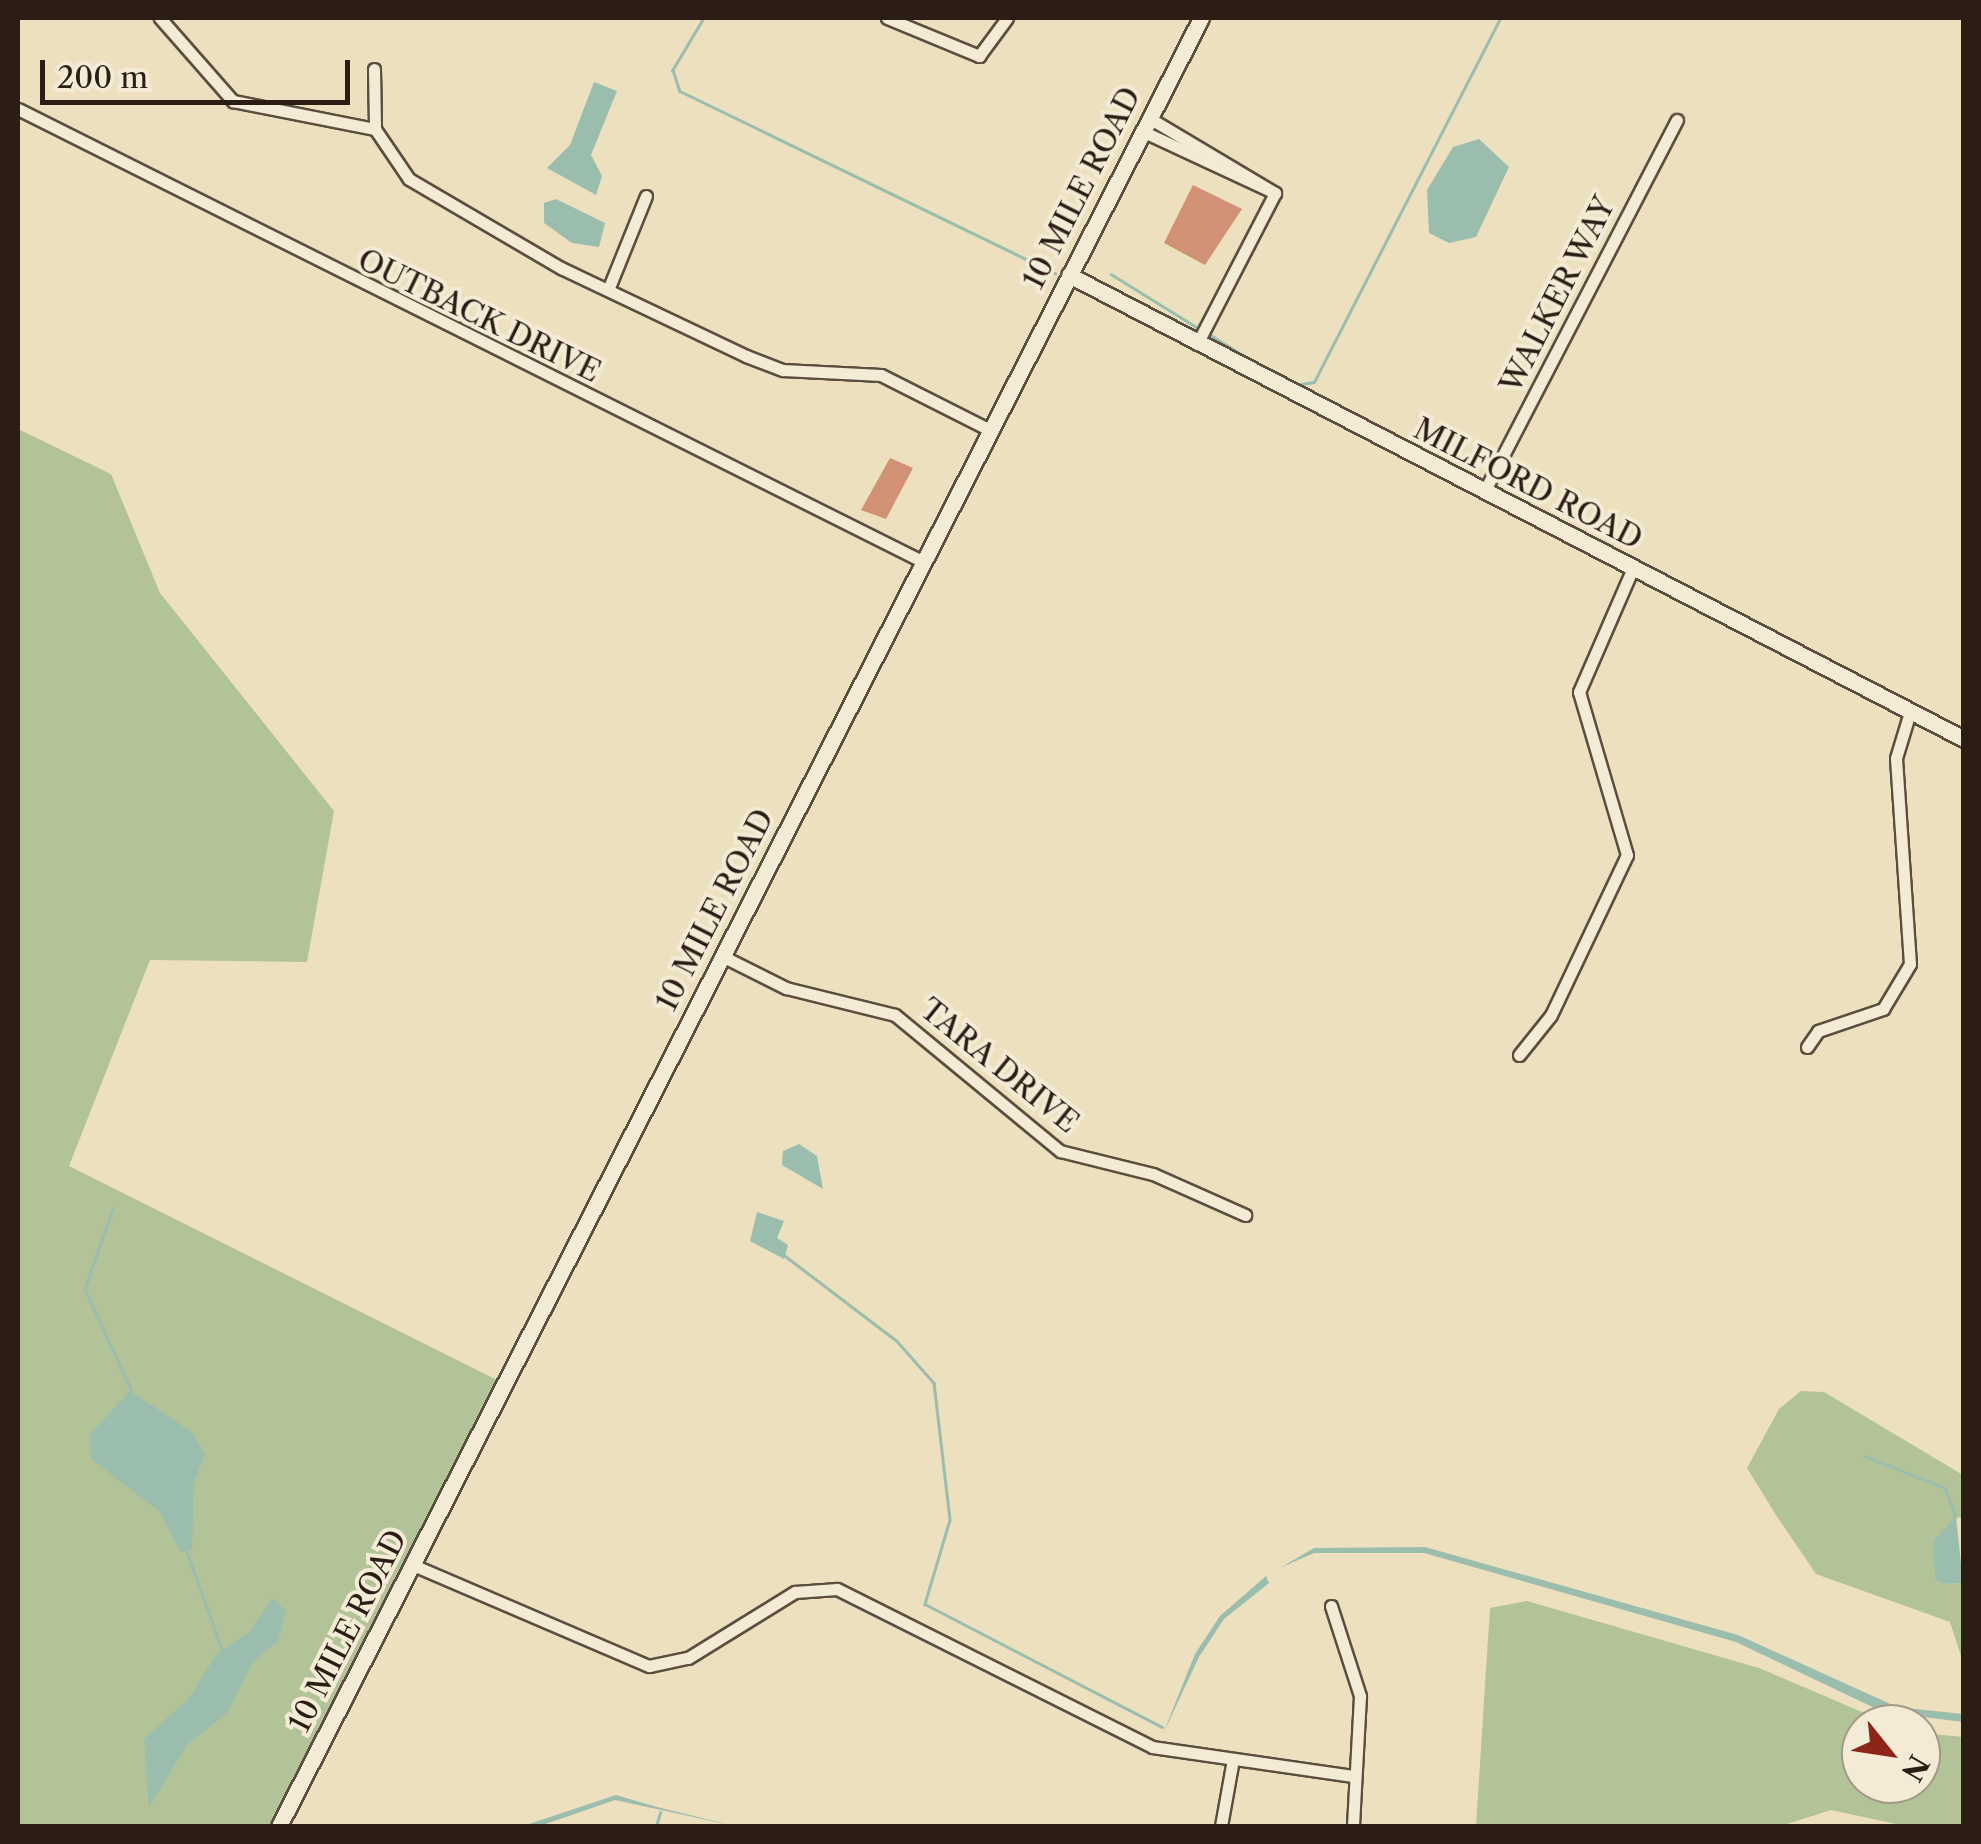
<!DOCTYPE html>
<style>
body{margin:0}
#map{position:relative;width:1981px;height:1844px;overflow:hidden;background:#ede0bf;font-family:"Libre Caslon Text",serif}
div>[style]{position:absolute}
.green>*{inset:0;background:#b2c397}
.water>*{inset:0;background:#9abdae}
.stream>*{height:2.5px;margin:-1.25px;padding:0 1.25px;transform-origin:1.25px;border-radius:1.25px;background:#9abdae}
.building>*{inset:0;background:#d09175}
.roads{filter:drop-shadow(2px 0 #5c4e3f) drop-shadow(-2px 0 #5c4e3f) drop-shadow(0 2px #5c4e3f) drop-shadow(0 -2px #5c4e3f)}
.street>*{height:11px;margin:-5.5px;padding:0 5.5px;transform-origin:5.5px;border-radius:5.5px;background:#f3ebd5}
.secondary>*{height:15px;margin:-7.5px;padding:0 7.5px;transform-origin:7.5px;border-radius:7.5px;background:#f3ebd5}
span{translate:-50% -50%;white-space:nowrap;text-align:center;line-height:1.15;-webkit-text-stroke:8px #f3ebd5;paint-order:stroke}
.street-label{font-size:30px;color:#2b1d14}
.frame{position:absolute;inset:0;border:20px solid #2b1d14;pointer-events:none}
.north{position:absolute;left:1841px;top:1704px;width:100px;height:100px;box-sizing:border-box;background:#f3ebd5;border:2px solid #a39988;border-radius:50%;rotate:120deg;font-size:28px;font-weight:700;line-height:40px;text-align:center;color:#2b1d14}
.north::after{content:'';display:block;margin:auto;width:35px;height:45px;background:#8f2418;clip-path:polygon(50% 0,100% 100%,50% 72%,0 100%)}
.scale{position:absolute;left:40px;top:60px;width:310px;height:45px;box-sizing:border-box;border:5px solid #2b1d14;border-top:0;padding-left:12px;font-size:30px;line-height:35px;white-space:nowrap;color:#2b1d14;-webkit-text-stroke:8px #f3ebd5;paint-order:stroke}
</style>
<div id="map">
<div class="green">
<div style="clip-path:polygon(18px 429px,111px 474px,160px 593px,334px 811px,307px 962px,150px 960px,69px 1166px,501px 1382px,271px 1826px,18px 1826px)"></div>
<div style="clip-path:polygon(1801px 1391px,1824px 1392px,1963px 1475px,1963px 1519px,1956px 1516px,1945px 1584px,1963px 1583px,1963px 1662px,1950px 1622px,1816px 1574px,1776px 1515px,1747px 1468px,1779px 1409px)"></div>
<div style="clip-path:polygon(1527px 1601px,1759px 1668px,1890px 1724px,1861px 1724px,1861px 1784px,1921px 1784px,1921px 1733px,1963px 1737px,1963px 1826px,1905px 1826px,1831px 1810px,1781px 1826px,1476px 1826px,1490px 1608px)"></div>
</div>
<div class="water">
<div style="clip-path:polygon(594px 82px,617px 91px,591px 155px,602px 176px,596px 195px,547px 168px,570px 145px)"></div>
<div style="clip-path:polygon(1479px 139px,1509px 167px,1476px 237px,1449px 243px,1429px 233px,1427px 190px,1453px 147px)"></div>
<div style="clip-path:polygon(556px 199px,605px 223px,599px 247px,572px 243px,544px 223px,544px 203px)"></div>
<div style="clip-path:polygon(799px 1144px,817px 1156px,823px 1189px,782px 1165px,783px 1151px)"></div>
<div style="clip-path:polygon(757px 1212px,784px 1221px,777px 1238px,788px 1245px,784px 1259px,750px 1241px)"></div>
<div style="clip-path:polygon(130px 1391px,192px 1432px,205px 1455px,194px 1482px,192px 1550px,180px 1552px,160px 1512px,91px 1459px,90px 1434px)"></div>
<div style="clip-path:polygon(1956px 1516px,1963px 1583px,1945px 1584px,1935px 1579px,1933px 1542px)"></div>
<div style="clip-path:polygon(1425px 1547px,1738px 1635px,1897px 1707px,1963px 1714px,1963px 1722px,1883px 1712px,1736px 1642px,1424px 1553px,1314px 1553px,1280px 1568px,1314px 1548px)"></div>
<div style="clip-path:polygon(1266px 1576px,1269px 1583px,1224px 1619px,1199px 1657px,1162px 1736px,1195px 1654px,1220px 1616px)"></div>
<div style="clip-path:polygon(272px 1598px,286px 1611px,278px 1641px,253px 1662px,228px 1712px,187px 1745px,149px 1807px,144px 1739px,188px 1699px,217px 1654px,250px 1632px)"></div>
<div style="clip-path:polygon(616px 1795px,657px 1807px,735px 1826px,615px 1800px,540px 1826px,523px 1826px)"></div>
</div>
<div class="stream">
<div style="left:704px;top:18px;width:61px;rotate:120.8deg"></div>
<div style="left:673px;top:70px;width:22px;rotate:72deg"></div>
<div style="left:680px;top:91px;width:417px;rotate:25.9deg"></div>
<div style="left:1111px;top:274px;width:102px;rotate:31.8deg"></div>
<div style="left:1209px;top:334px;width:62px;rotate:31.9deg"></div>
<div style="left:1295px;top:385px;width:19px;rotate:-9deg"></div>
<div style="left:1314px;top:382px;width:409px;rotate:-62.9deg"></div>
<div style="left:113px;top:1209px;width:85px;rotate:109.3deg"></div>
<div style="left:85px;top:1289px;width:112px;rotate:65.3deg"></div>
<div style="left:784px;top:1255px;width:142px;rotate:37.3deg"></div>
<div style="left:897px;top:1341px;width:56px;rotate:48.6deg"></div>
<div style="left:934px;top:1383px;width:138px;rotate:83.3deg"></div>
<div style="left:950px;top:1520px;width:88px;rotate:106.6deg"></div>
<div style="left:925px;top:1604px;width:267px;rotate:27.4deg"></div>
<div style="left:1865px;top:1456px;width:86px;rotate:21.8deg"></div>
<div style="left:1945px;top:1488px;width:31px;rotate:69deg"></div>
<div style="left:186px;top:1549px;width:106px;rotate:70.2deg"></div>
<div style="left:656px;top:1826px;width:14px;rotate:-73deg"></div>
</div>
<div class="building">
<div style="clip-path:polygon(1193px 185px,1242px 209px,1205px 265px,1164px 243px)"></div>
<div style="clip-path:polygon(890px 458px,913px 468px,886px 519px,861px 510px)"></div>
</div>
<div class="roads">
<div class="street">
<div style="left:160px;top:18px;width:111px;rotate:48.7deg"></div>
<div style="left:233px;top:101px;width:145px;rotate:11.2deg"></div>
<div style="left:887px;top:18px;width:100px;rotate:22.4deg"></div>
<div style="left:979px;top:56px;width:47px;rotate:-53.6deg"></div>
<div style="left:374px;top:69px;width:60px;rotate:89deg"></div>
<div style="left:375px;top:129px;width:60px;rotate:55.8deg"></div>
<div style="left:409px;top:179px;width:176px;rotate:30.4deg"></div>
<div style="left:561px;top:268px;width:205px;rotate:25.4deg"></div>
<div style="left:746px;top:356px;width:40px;rotate:21deg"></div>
<div style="left:783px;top:370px;width:98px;rotate:2.9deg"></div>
<div style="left:881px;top:375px;width:122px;rotate:26.8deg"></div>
<div style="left:18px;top:109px;width:1011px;rotate:26.57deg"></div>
<div style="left:1142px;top:131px;width:147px;rotate:25deg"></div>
<div style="left:1275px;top:193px;width:147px;rotate:-149.2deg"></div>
<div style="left:610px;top:285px;width:96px;rotate:-68deg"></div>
<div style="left:1197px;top:344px;width:170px;rotate:-62.7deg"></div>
<div style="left:1484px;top:492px;width:419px;rotate:-62.6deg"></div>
<div style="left:722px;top:956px;width:72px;rotate:26.6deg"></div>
<div style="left:786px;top:988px;width:112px;rotate:13.9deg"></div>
<div style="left:895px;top:1015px;width:214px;rotate:39.5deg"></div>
<div style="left:1060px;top:1151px;width:96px;rotate:13.9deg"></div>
<div style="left:1153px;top:1174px;width:101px;rotate:24deg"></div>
<div style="left:1807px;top:1047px;width:19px;rotate:-55deg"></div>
<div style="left:1818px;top:1031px;width:69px;rotate:-18.7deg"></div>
<div style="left:1883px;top:1009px;width:52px;rotate:-59deg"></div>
<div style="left:1910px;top:964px;width:206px;rotate:-93.9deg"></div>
<div style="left:1896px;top:758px;width:48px;rotate:-73.1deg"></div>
<div style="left:1519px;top:1055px;width:51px;rotate:-51.3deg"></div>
<div style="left:1551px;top:1015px;width:177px;rotate:-64.6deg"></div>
<div style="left:1627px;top:855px;width:170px;rotate:-106.4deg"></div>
<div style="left:1579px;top:692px;width:135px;rotate:-66.5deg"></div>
<div style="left:413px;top:1565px;width:257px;rotate:23.2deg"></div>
<div style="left:649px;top:1666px;width:40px;rotate:-12deg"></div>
<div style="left:688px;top:1658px;width:126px;rotate:-31.7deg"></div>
<div style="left:795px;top:1592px;width:42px;rotate:-4.1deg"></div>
<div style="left:837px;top:1589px;width:352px;rotate:26.6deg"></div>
<div style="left:1152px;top:1747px;width:203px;rotate:8.2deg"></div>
<div style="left:1331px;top:1606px;width:95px;rotate:72.1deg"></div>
<div style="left:1360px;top:1696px;width:130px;rotate:93.1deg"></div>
<div style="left:1221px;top:1826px;width:62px;rotate:-79.8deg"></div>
</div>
<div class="secondary">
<div style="left:1069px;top:275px;width:1008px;rotate:27.4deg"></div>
<div style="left:279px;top:1826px;width:2030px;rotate:-62.98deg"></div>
</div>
</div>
<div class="street-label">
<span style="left:1082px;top:188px;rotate:-63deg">10 MILE ROAD</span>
<span style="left:1558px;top:295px;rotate:-63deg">WALKER WAY</span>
<span style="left:479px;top:316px;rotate:26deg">OUTBACK DRIVE</span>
<span style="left:1528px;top:484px;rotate:27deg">MILFORD ROAD</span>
<span style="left:715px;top:910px;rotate:-63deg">10 MILE ROAD</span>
<span style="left:999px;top:1066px;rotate:39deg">TARA DRIVE</span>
<span style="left:348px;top:1631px;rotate:-63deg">10 MILE ROAD</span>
</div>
<div class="frame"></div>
<div class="north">N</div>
<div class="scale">200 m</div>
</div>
